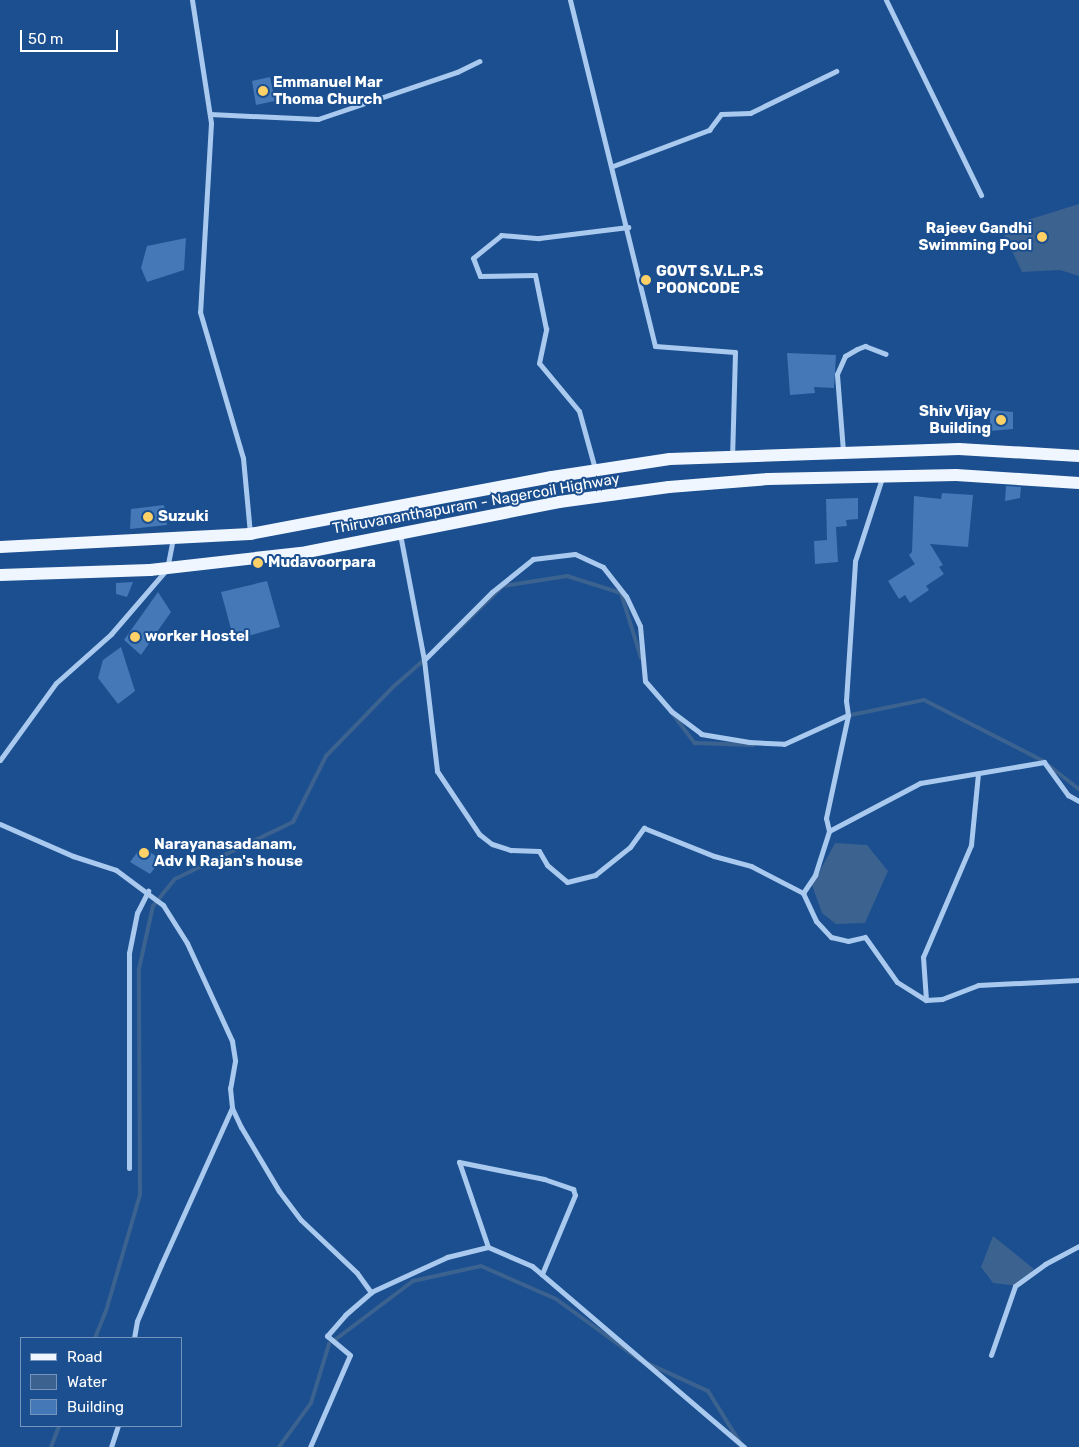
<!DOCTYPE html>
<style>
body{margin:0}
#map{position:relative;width:1079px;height:1447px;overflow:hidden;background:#1b4f8f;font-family:Rubik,sans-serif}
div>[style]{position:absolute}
.water>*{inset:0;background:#3c6290}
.stream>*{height:4px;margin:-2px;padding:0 2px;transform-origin:2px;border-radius:2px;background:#3c6290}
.building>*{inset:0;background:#4478b7}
.street>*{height:5px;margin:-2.5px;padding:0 2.5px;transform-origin:2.5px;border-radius:2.5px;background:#a9c9ee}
.primary>*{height:12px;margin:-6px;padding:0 6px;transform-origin:6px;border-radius:6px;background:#f0f6ff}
.dots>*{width:14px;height:14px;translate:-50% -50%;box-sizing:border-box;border:2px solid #1b4f8f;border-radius:50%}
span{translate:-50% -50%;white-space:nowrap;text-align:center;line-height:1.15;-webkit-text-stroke:4px #1b4f8f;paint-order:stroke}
.poi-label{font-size:15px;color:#fff;font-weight:700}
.left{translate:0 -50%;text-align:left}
.right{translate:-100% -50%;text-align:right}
.street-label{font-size:15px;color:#fff}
.legend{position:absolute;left:20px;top:1337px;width:162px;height:90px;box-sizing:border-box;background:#1b4f8f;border:1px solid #7695bc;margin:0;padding:6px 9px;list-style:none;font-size:15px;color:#fff}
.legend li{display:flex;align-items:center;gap:10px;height:25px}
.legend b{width:25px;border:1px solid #7695bc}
.scale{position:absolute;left:20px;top:30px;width:98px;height:22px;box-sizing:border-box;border:2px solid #fff;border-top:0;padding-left:6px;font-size:15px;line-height:18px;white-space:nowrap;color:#fff;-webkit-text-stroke:4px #1b4f8f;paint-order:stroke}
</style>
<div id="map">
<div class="water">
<div style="clip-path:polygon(1079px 204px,1079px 276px,1060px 270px,1022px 272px,1001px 228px)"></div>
<div style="clip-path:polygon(835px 843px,867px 845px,888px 871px,865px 923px,836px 924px,822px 913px,812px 885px)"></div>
<div style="clip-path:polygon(993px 1236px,1034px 1269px,1019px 1286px,993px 1283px,981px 1267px)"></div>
</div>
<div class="stream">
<div style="left:446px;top:641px;width:79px;rotate:-44deg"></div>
<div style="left:503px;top:586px;width:65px;rotate:-8.9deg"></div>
<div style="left:567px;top:576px;width:57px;rotate:17.5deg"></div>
<div style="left:621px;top:593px;width:68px;rotate:72.9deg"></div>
<div style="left:672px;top:713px;width:38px;rotate:53deg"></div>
<div style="left:695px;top:743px;width:58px;rotate:2deg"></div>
<div style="left:846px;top:716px;width:80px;rotate:-11.6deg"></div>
<div style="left:924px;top:700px;width:134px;rotate:27.1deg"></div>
<div style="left:1048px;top:765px;width:39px;rotate:38deg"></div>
<div style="left:95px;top:1338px;width:29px;rotate:-68deg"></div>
<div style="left:106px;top:1311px;width:121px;rotate:-73.7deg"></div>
<div style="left:140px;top:1195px;width:226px;rotate:-90.3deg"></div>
<div style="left:139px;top:969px;width:65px;rotate:-77.5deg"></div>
<div style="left:153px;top:906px;width:35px;rotate:-51deg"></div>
<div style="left:175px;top:879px;width:131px;rotate:-25.8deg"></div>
<div style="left:293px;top:822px;width:74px;rotate:-63.4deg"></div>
<div style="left:326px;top:756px;width:96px;rotate:-45.8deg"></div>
<div style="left:393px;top:687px;width:41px;rotate:-41.1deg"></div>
<div style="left:336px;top:1339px;width:96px;rotate:-37deg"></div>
<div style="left:413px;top:1281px;width:70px;rotate:-12.4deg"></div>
<div style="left:481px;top:1266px;width:82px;rotate:23.7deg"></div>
<div style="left:556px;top:1299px;width:104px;rotate:36deg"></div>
<div style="left:649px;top:1364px;width:65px;rotate:24.6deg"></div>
<div style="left:708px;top:1391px;width:59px;rotate:58.2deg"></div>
<div style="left:51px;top:1447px;width:22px;rotate:-69deg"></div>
<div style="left:279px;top:1447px;width:54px;rotate:-54deg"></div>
<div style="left:311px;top:1403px;width:62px;rotate:-73deg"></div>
</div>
<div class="building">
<div style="clip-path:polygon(270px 77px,275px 101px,256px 105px,252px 81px)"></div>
<div style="clip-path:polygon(186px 238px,184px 270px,147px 282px,141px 268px,147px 246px)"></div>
<div style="clip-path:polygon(787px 353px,836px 355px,834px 388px,814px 387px,815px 393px,790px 395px)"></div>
<div style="clip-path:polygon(990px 410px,1013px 412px,1013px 429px,990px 431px)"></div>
<div style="clip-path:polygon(1006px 486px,1021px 487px,1020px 498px,1005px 501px)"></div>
<div style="clip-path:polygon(942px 493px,973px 495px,968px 547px,930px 544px,943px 565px,939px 567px,944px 574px,926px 586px,929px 590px,910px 603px,905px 595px,899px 599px,888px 581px,915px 564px,909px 555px,912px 552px,914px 496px,941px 499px)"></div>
<div style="clip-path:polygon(858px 498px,858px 519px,846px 520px,847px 526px,836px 527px,838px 562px,815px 564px,814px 541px,827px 540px,826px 499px)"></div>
<div style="clip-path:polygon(164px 505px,167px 525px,130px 529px,131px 509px)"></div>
<div style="clip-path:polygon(267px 581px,280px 627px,234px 640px,221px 592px)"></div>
<div style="clip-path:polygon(133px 582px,127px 597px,116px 594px,116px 583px)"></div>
<div style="clip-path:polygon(158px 592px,171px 612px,141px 655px,124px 640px)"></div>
<div style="clip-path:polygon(121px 647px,135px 691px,118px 704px,98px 678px,103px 660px)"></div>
<div style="clip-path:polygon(142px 846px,161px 860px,150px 874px,130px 862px)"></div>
</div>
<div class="street">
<div style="left:192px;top:0;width:124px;rotate:81.2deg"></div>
<div style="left:211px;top:123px;width:189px;rotate:93.3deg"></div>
<div style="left:200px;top:312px;width:152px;rotate:73.6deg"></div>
<div style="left:243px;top:458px;width:76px;rotate:84.7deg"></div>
<div style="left:570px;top:0;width:356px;rotate:76.2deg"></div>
<div style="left:655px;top:346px;width:80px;rotate:4.3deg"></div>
<div style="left:735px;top:352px;width:105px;rotate:91.6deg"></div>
<div style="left:886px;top:0;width:217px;rotate:64deg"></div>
<div style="left:210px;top:114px;width:108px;rotate:2.7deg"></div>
<div style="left:318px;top:119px;width:147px;rotate:-18.7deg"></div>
<div style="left:457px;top:72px;width:25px;rotate:-26deg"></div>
<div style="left:613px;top:166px;width:103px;rotate:-20.6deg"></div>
<div style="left:709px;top:130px;width:20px;rotate:-53deg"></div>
<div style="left:721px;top:114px;width:29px;rotate:-2deg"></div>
<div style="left:750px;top:113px;width:96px;rotate:-26deg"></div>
<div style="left:843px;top:451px;width:77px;rotate:-94.5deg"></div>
<div style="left:837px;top:374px;width:20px;rotate:-66deg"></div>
<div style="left:845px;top:356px;width:14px;rotate:-30deg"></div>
<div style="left:857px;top:349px;width:9px;rotate:-21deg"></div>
<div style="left:865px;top:346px;width:22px;rotate:21deg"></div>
<div style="left:595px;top:469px;width:60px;rotate:-105.4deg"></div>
<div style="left:579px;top:411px;width:62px;rotate:-129.8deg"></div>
<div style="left:539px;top:363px;width:35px;rotate:-78deg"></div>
<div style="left:546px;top:329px;width:55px;rotate:-101.5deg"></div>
<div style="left:535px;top:275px;width:55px;rotate:179deg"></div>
<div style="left:480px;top:276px;width:19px;rotate:-111deg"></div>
<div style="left:473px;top:258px;width:36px;rotate:-39deg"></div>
<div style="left:501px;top:235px;width:38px;rotate:5deg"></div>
<div style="left:539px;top:238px;width:90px;rotate:-7deg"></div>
<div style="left:400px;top:534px;width:128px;rotate:79.2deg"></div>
<div style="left:424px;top:660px;width:112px;rotate:83.3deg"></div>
<div style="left:437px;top:771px;width:76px;rotate:56.3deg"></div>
<div style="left:479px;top:834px;width:16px;rotate:38deg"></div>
<div style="left:492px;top:844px;width:20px;rotate:18deg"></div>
<div style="left:511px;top:850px;width:28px;rotate:2deg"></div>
<div style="left:539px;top:851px;width:16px;rotate:60deg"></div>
<div style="left:547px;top:865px;width:26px;rotate:40deg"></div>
<div style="left:567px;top:882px;width:29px;rotate:-14deg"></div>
<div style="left:595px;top:875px;width:45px;rotate:-38.7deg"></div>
<div style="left:630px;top:847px;width:24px;rotate:-54deg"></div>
<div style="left:644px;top:828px;width:75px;rotate:21.8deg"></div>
<div style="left:714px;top:856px;width:38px;rotate:15deg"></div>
<div style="left:751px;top:866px;width:59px;rotate:27.4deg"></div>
<div style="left:803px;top:893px;width:31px;rotate:65deg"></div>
<div style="left:816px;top:921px;width:22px;rotate:47deg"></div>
<div style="left:831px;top:937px;width:17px;rotate:13deg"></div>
<div style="left:848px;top:941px;width:17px;rotate:-13deg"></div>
<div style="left:865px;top:937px;width:55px;rotate:54.6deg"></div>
<div style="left:897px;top:982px;width:34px;rotate:32deg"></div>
<div style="left:926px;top:1000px;width:16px;rotate:-4deg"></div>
<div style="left:942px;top:999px;width:39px;rotate:-21deg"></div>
<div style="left:978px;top:985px;width:101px;rotate:-2.8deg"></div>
<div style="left:424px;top:660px;width:96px;rotate:-45deg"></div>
<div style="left:492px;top:592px;width:53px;rotate:-38.8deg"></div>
<div style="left:533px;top:559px;width:42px;rotate:-6.8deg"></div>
<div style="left:575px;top:554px;width:31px;rotate:25deg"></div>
<div style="left:603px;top:567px;width:37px;rotate:52deg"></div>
<div style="left:626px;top:596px;width:33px;rotate:65deg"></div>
<div style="left:640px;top:626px;width:55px;rotate:84.8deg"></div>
<div style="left:645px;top:681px;width:40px;rotate:49deg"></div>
<div style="left:671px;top:711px;width:38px;rotate:37deg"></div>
<div style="left:701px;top:734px;width:49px;rotate:9.5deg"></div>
<div style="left:749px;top:742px;width:35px;rotate:3deg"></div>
<div style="left:784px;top:744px;width:70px;rotate:-24.4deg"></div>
<div style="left:0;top:760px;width:95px;rotate:-54deg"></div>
<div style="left:56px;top:683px;width:74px;rotate:-41.7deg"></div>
<div style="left:111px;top:634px;width:86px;rotate:-49.3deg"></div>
<div style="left:167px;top:569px;width:31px;rotate:-79deg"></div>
<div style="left:0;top:824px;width:80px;rotate:23.7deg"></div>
<div style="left:73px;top:856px;width:45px;rotate:18deg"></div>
<div style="left:116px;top:870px;width:59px;rotate:36.7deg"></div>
<div style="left:163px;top:905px;width:45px;rotate:57.7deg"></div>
<div style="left:187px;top:943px;width:108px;rotate:65.3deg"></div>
<div style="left:232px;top:1041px;width:20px;rotate:81deg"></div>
<div style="left:235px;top:1061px;width:27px;rotate:100deg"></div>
<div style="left:230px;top:1088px;width:20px;rotate:84deg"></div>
<div style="left:232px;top:1108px;width:21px;rotate:65deg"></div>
<div style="left:241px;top:1127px;width:74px;rotate:59.3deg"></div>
<div style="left:279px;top:1191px;width:36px;rotate:53deg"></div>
<div style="left:301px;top:1220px;width:77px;rotate:43.4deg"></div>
<div style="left:357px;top:1273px;width:24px;rotate:54deg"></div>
<div style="left:829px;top:831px;width:103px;rotate:-27.8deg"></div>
<div style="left:920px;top:783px;width:126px;rotate:-9.6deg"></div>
<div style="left:1044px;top:762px;width:41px;rotate:54deg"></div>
<div style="left:1068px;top:795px;width:13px;rotate:29deg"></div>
<div style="left:803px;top:893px;width:22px;rotate:-56deg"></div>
<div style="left:815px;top:875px;width:46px;rotate:-72.3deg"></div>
<div style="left:829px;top:831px;width:13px;rotate:-103deg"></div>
<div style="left:826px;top:818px;width:105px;rotate:-77.9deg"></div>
<div style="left:848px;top:715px;width:14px;rotate:-98deg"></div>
<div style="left:846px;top:701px;width:140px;rotate:-86.3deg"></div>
<div style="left:855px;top:561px;width:87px;rotate:-72deg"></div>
<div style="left:926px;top:1000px;width:43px;rotate:-94deg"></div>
<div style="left:923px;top:957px;width:122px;rotate:-66.8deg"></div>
<div style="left:971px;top:845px;width:72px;rotate:-84.4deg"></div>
<div style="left:129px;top:1168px;width:215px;rotate:-90deg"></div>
<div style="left:129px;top:953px;width:41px;rotate:-78.7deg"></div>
<div style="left:137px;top:913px;width:25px;rotate:-63deg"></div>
<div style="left:488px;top:1247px;width:90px;rotate:-108.8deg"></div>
<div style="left:459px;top:1162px;width:87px;rotate:11.3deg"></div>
<div style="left:544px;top:1179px;width:31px;rotate:19deg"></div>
<div style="left:573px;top:1189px;width:6px;rotate:72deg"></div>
<div style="left:575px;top:1195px;width:86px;rotate:112.7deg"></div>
<div style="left:134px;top:1338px;width:17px;rotate:-80deg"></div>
<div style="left:137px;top:1321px;width:61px;rotate:-66.8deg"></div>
<div style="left:161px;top:1265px;width:172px;rotate:-65.7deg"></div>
<div style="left:991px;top:1355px;width:73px;rotate:-70.8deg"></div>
<div style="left:1015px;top:1286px;width:37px;rotate:-36deg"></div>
<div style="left:1045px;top:1264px;width:38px;rotate:-28deg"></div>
<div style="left:111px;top:1447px;width:22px;rotate:-72deg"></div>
<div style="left:310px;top:1447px;width:100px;rotate:-66.5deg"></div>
<div style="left:350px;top:1355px;width:30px;rotate:-140deg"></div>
<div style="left:327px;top:1336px;width:28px;rotate:-49deg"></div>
<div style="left:345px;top:1315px;width:35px;rotate:-41deg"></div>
<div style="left:371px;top:1292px;width:84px;rotate:-24.7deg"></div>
<div style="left:447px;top:1257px;width:42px;rotate:-13.7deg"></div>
<div style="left:488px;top:1247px;width:48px;rotate:23.4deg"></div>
<div style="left:532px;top:1266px;width:279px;rotate:40.5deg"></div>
</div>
<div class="primary">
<div style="left:0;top:547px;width:250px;rotate:-3deg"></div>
<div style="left:250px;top:534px;width:307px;rotate:-10.7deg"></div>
<div style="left:552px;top:477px;width:119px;rotate:-8.7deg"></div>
<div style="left:670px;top:459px;width:289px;rotate:-2deg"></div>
<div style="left:959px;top:449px;width:120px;rotate:3.3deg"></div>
<div style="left:0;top:575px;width:150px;rotate:-1.9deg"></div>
<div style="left:150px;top:570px;width:158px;rotate:-6.5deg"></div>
<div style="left:307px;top:552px;width:257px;rotate:-11.2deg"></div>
<div style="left:559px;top:502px;width:111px;rotate:-7.8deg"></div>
<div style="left:669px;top:487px;width:99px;rotate:-4.6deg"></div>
<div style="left:768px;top:479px;width:188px;rotate:-1.2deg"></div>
<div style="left:956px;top:475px;width:123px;rotate:3.7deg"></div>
</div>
<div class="dots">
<div style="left:263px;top:91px;background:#ffd166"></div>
<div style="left:1042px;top:237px;background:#ffd166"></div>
<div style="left:646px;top:280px;background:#ffd166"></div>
<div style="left:1001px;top:420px;background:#ffd166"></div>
<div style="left:148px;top:517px;background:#ffd166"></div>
<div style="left:258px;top:563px;background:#ffd166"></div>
<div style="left:135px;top:637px;background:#ffd166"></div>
<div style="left:144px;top:853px;background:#ffd166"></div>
</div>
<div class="poi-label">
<span class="left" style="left:273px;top:91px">Emmanuel Mar<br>Thoma Church</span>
<span class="right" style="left:1032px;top:237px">Rajeev Gandhi<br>Swimming Pool</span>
<span class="left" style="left:656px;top:280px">GOVT S.V.L.P.S<br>POONCODE</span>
<span class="right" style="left:991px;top:420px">Shiv Vijay<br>Building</span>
<span class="left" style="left:158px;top:517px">Suzuki</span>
<span class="left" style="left:268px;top:563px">Mudavoorpara</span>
<span class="left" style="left:145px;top:637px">worker Hostel</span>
<span class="left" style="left:154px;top:853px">Narayanasadanam,<br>Adv N Rajan's house</span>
</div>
<div class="street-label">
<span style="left:476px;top:504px;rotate:-10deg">Thiruvananthapuram - Nagercoil Highway</span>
</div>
<ul class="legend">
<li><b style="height:6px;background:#f0f6ff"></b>Road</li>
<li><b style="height:14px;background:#3c6290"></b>Water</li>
<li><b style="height:14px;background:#4478b7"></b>Building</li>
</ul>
<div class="scale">50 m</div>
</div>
